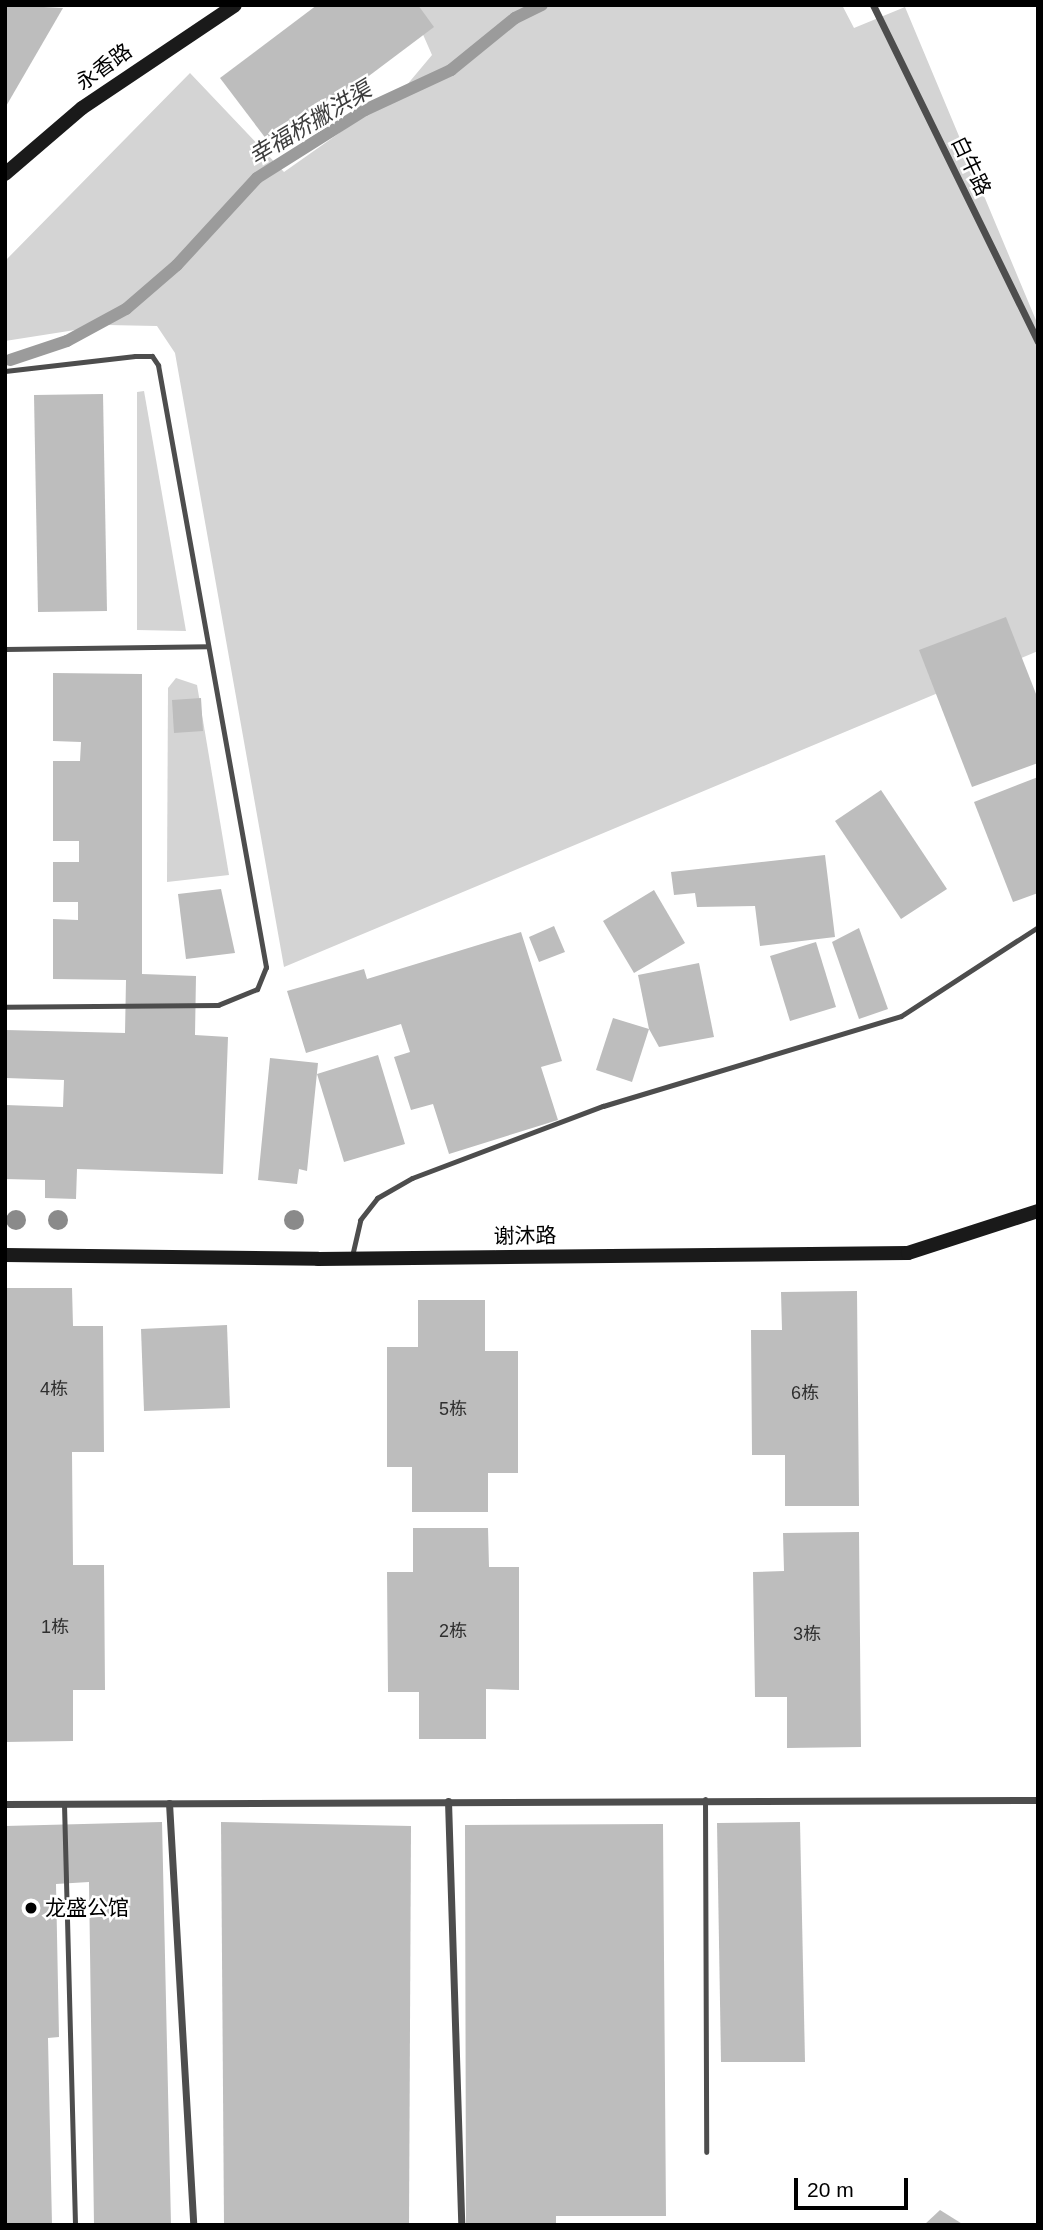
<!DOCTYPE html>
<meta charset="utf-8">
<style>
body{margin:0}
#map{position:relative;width:1043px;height:2230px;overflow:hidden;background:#fff;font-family:Arial,"Noto Sans SC",sans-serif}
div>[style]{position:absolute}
.green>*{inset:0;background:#d4d4d4}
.stream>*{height:12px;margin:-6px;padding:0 6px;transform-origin:6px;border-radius:6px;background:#9b9b9b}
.building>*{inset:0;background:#bdbdbd}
.lane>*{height:5px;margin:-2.5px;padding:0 2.5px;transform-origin:2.5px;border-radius:2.5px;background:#4d4d4d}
.street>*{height:7px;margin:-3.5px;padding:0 3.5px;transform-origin:3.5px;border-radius:3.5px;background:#4d4d4d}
.secondary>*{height:14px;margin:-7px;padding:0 7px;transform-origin:7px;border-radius:7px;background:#1a1a1a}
.trees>*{width:20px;height:20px;margin:-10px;border-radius:50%;background:#8a8a8a}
.dots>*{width:19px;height:19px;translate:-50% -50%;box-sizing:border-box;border:4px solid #fff;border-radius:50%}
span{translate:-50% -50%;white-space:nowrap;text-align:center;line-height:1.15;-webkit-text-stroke:5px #fff;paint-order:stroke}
.number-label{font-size:18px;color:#2f2f2f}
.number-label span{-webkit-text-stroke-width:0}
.street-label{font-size:21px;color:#000}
.poi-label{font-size:21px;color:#000}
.left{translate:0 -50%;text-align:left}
.water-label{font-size:23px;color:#3c3c3c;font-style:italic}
.frame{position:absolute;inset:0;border:7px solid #000;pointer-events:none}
.scale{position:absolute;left:794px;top:2178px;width:114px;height:32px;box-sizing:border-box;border:4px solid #000;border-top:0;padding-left:9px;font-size:21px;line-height:24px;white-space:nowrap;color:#000;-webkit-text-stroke:5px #fff;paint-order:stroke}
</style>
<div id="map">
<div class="green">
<div style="clip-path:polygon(410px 5px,842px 5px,854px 28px,905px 7px,1038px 325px,1038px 651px,284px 967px,175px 353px,157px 326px,107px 325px,5px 341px,5px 261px,190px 73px,284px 172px,406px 86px,432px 55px)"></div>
<div style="clip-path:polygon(144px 391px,186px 631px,137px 630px,137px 392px)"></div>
<div style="clip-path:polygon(176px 678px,197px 685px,229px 875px,167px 882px,168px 688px)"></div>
</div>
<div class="stream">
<div style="left:10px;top:360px;width:60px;rotate:-18.4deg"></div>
<div style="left:67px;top:341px;width:67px;rotate:-28.5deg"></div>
<div style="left:126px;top:309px;width:67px;rotate:-40.8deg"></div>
<div style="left:177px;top:265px;width:118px;rotate:-47.4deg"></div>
<div style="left:257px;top:178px;width:128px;rotate:-32.2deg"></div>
<div style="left:365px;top:110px;width:95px;rotate:-24.9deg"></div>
<div style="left:451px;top:70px;width:82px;rotate:-39.1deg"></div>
<div style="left:515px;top:18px;width:30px;rotate:-26deg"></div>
</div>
<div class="building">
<div style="clip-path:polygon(5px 5px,63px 8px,5px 108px)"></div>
<div style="clip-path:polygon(317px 5px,418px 5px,434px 27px,273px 148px,220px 78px)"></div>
<div style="clip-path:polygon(103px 394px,107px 611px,38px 612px,34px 395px)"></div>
<div style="clip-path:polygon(1006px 617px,1038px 699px,1038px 763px,972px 787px,919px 650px)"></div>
<div style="clip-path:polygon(53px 673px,142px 674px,142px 974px,196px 976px,195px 1035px,228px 1037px,223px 1174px,77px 1169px,76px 1199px,45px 1198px,45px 1180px,5px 1179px,5px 1105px,63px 1107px,64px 1080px,6px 1078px,6px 1030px,125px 1033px,126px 980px,53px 979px,53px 919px,78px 920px,78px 902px,53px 902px,53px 862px,79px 862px,79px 841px,53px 841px,53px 761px,80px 761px,81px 742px,53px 741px)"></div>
<div style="clip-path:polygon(201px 698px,203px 731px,174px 733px,172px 700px)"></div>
<div style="clip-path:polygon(1038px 777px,1038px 893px,1013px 902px,974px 802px)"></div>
<div style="clip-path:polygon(881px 790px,947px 889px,901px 919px,835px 821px)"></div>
<div style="clip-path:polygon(825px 855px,835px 937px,760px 946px,755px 906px,697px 907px,695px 893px,674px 895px,671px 872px)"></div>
<div style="clip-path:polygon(221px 889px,235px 953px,186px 959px,178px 894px)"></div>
<div style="clip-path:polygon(654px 890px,685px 943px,634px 973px,603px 921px)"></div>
<div style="clip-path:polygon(554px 926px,565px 952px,539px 962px,529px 937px)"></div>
<div style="clip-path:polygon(859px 928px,888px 1009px,859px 1019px,832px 942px)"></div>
<div style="clip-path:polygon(521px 932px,562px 1061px,541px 1067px,558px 1120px,449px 1154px,433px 1104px,411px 1110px,394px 1057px,410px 1052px,401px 1024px,306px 1053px,287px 991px,364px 969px,367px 979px)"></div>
<div style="clip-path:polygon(816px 942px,836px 1007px,790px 1021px,770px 956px)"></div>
<div style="clip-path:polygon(699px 963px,714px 1037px,659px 1047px,649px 1029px,638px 975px)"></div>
<div style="clip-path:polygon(613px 1018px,649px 1029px,632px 1082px,596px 1070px)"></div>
<div style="clip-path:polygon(378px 1055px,405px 1144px,344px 1162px,317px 1074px)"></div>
<div style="clip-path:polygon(270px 1058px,318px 1063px,307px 1171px,299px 1169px,297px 1184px,258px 1180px)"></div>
<div style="clip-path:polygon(5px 1288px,72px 1288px,73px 1326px,103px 1326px,104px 1452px,72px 1452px,73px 1565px,104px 1565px,105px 1690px,73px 1690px,73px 1741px,5px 1742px)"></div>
<div style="clip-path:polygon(857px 1291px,859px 1506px,785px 1506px,785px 1455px,752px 1455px,751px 1330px,782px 1330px,781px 1292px)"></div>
<div style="clip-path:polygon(418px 1300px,485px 1300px,485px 1351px,518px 1351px,518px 1473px,488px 1473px,488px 1512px,412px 1512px,412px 1467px,387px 1467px,387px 1347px,418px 1347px)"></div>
<div style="clip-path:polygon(227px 1325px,230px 1408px,144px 1411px,141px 1329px)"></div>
<div style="clip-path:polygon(413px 1528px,488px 1528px,489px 1567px,519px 1567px,519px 1690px,486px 1689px,486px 1739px,419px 1739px,419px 1692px,388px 1692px,387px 1572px,413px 1572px)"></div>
<div style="clip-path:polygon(859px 1532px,861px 1747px,787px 1748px,787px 1697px,755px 1697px,753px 1572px,784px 1571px,783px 1533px)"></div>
<div style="clip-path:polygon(162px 1822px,171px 2225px,94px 2225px,89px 1882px,56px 1884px,59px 2037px,48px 2038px,52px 2225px,5px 2225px,5px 1826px)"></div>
<div style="clip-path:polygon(221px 1822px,411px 1826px,409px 2225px,224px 2225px)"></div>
<div style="clip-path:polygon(800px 1822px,805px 2062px,721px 2062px,717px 1823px)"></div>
<div style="clip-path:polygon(663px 1824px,666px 2216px,556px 2216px,556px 2225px,466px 2225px,465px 1825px)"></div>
<div style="clip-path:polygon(940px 2210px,964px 2225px,924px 2225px)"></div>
</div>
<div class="lane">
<div style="left:5px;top:371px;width:131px;rotate:-6.6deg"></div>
<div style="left:135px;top:356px;width:17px"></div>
<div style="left:152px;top:356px;width:11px;rotate:56deg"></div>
<div style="left:158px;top:365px;width:612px;rotate:79.83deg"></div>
<div style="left:266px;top:967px;width:24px;rotate:112deg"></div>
<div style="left:257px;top:989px;width:42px;rotate:157.7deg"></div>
<div style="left:218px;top:1005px;width:213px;rotate:179.5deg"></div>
<div style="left:5px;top:649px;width:203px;rotate:-0.8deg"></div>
<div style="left:352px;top:1256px;width:37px;rotate:-77deg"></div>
<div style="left:360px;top:1220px;width:28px;rotate:-52deg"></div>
<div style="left:377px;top:1198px;width:40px;rotate:-29.7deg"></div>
<div style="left:412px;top:1178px;width:204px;rotate:-20.7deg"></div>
<div style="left:603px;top:1106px;width:311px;rotate:-16.8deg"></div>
<div style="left:901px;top:1016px;width:163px;rotate:-33deg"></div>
<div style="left:705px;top:1799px;width:353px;rotate:89.8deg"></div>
<div style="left:64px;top:1804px;width:421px;rotate:88.5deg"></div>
</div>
<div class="street">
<div style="left:873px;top:5px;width:375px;rotate:63.9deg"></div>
<div style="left:448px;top:1801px;width:424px;rotate:88.2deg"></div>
<div style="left:169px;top:1803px;width:423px;rotate:86.7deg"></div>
<div style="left:5px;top:1804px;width:1033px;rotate:-0.22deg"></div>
</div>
<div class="secondary">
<div style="left:5px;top:174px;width:101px;rotate:-40.6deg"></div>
<div style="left:82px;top:108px;width:184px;rotate:-33.9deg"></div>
<div style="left:5px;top:1255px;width:313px;rotate:0.7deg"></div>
<div style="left:318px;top:1259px;width:590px;rotate:-0.58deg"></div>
<div style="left:908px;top:1253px;width:137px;rotate:-17.9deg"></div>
</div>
<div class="trees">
<div style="left:16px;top:1220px"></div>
<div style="left:58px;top:1220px"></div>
<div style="left:294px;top:1220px"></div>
</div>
<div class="dots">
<div style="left:31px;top:1908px;background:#000"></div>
</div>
<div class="number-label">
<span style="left:54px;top:1389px">4栋</span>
<span style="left:805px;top:1393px">6栋</span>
<span style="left:453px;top:1409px">5栋</span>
<span style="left:55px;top:1627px">1栋</span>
<span style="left:453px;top:1631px">2栋</span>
<span style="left:807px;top:1634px">3栋</span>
</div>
<div class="street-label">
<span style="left:104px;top:67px;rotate:-36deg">永香路</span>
<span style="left:971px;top:166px;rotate:64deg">白牛路</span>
<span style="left:525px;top:1236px;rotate:-1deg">谢沐路</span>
</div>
<div class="poi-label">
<span class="left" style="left:45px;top:1908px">龙盛公馆</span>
</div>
<div class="water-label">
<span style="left:310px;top:123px;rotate:-31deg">幸福桥撇洪渠</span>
</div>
<div class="frame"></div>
<div class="scale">20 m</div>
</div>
